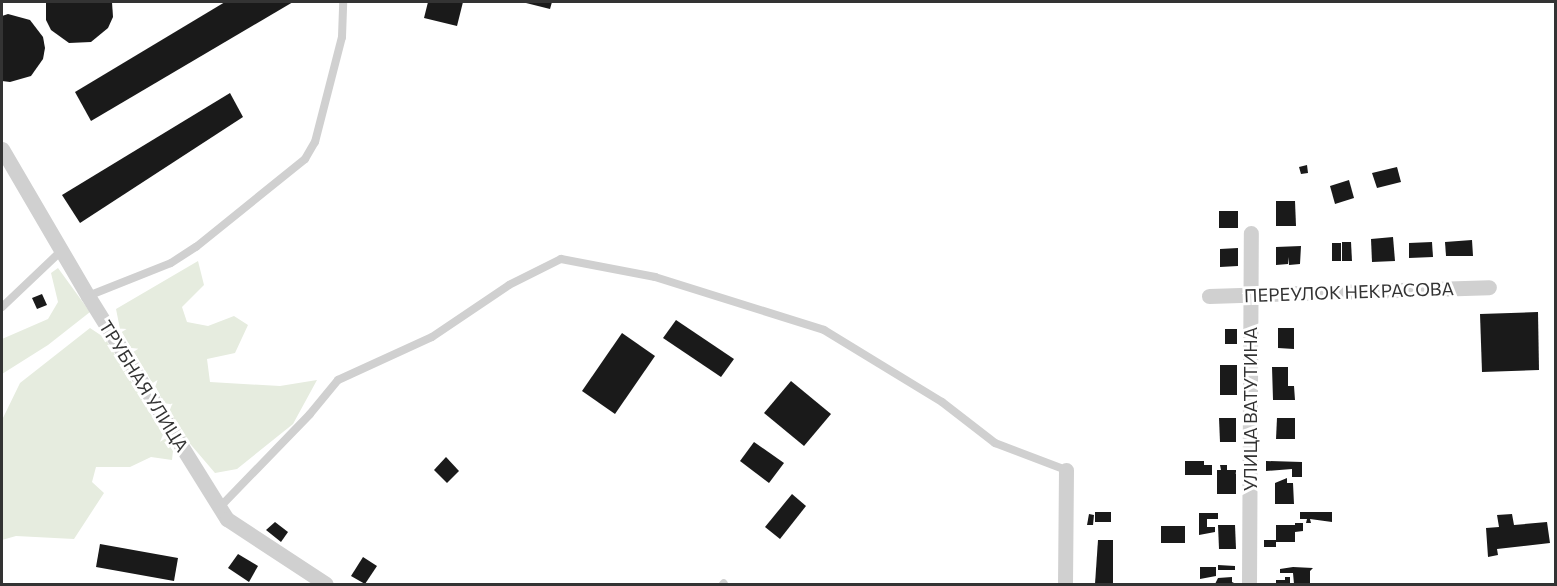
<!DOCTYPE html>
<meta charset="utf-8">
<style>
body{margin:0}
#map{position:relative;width:1557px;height:586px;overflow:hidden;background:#fff;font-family:Commissioner,sans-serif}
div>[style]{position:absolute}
.green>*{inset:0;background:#e6ecdf}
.building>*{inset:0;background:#1a1a1a}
.lane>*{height:8px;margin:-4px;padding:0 4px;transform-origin:4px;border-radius:4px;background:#d0d0d0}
.street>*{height:15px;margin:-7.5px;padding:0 7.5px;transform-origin:7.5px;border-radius:7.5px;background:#d0d0d0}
span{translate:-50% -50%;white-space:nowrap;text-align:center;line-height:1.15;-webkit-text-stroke:6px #fff;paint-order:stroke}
.street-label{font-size:18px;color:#333}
.frame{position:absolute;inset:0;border:3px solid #333;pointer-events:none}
</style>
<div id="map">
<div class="green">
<div style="clip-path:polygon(198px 261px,204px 285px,182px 307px,187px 322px,208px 326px,234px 316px,248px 325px,235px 353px,207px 359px,210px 382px,280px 386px,317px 380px,293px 424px,237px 469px,215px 473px,186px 439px,120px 329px,116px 309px)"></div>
<div style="clip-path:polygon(58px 268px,90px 312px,48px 345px,2px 374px,2px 339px,48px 319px,58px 302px,51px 273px)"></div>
<div style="clip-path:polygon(90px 328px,105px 338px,173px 451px,172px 460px,151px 457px,130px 467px,96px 467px,92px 482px,104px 493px,74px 539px,16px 536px,2px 540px,2px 420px,20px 383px)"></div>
</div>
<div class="building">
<div style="clip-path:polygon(46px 2px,112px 2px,113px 17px,108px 28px,91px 42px,69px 43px,51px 30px,46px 20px)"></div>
<div style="clip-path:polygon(225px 2px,293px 2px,91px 121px,75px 92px)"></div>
<div style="clip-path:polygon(428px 2px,463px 2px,457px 26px,424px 18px)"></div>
<div style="clip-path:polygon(522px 2px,552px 2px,550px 9px)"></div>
<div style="clip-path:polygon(8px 14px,30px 20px,43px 37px,45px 48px,43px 59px,31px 76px,10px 82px,2px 81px,2px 16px)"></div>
<div style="clip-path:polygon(230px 93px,243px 117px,80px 223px,62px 195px)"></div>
<div style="clip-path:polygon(1307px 165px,1308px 173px,1301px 174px,1299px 167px)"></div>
<div style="clip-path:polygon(1397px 167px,1401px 182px,1377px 188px,1372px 173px)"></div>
<div style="clip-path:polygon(1349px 180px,1354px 198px,1335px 204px,1330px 186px)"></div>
<div style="clip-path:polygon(1276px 201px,1295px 201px,1296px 226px,1276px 226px)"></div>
<div style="clip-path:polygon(1219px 211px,1238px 211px,1238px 228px,1219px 228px)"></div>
<div style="clip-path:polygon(1393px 237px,1395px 261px,1372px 262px,1371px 239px)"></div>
<div style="clip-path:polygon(1472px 240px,1473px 256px,1446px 256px,1445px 242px)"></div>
<div style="clip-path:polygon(1342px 242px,1351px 242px,1352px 261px,1342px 261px)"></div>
<div style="clip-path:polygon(1432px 242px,1433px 257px,1409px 258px,1409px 243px)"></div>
<div style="clip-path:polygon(1332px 243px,1341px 243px,1341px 261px,1332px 261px)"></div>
<div style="clip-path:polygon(1301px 246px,1300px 264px,1289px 265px,1288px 257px,1288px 264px,1276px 265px,1276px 247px)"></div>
<div style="clip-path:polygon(1238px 248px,1238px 266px,1220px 267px,1220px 249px)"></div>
<div style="clip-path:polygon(42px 294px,47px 305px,37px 309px,32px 298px)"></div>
<div style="clip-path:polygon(1538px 312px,1539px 370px,1482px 372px,1480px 314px)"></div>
<div style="clip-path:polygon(676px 320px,734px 359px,721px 377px,663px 338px)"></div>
<div style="clip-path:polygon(1278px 328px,1294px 328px,1294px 349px,1278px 348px)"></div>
<div style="clip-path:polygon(1225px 329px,1237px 329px,1237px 344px,1225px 344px)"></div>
<div style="clip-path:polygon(622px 333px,655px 356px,615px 414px,582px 391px)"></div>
<div style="clip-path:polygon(1220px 365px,1237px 365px,1237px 395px,1220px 395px)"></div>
<div style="clip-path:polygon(1272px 367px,1288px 367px,1288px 386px,1294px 386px,1295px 400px,1273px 400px)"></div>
<div style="clip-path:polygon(791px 381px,831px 414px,804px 446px,764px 413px)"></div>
<div style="clip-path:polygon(1219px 418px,1236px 418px,1236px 442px,1220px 442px)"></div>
<div style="clip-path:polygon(1277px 418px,1295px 418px,1295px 439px,1276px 439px)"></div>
<div style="clip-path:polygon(754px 442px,784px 463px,769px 483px,740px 461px)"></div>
<div style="clip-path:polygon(446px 457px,459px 471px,447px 483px,434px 470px)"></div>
<div style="clip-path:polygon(1185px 461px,1204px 461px,1204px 465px,1212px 465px,1212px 475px,1185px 475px)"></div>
<div style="clip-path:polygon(1266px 461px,1302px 462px,1302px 477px,1292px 477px,1292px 469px,1266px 471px)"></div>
<div style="clip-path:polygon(1220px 465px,1227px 465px,1227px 470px,1236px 470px,1236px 494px,1217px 494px,1217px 470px,1221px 470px)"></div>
<div style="clip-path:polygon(1287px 478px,1287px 483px,1293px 483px,1294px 504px,1275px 504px,1275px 483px)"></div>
<div style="clip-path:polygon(792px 494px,806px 506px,780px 539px,765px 527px)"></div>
<div style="clip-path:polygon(1095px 512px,1111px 512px,1111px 522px,1095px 522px)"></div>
<div style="clip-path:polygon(1300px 512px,1332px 512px,1332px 522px,1310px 519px,1311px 523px,1306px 523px,1307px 519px,1300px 519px)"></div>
<div style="clip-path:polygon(1199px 513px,1218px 513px,1218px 519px,1207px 519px,1207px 527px,1215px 527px,1215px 532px,1199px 535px)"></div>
<div style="clip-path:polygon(1089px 514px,1094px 515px,1093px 525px,1087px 525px)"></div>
<div style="clip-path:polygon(1512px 514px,1514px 525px,1547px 522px,1550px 543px,1497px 549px,1498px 555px,1488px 557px,1486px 528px,1499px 527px,1497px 515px)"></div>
<div style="clip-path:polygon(275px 522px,288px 532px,281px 542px,266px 530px)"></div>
<div style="clip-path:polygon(1295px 523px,1303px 523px,1303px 531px,1295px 532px,1295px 542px,1276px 542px,1276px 547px,1264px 547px,1264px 540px,1276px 540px,1276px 525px,1295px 525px)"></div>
<div style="clip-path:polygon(1218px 525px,1235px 525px,1236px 549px,1219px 549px)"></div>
<div style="clip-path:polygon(1161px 526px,1185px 526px,1185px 543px,1161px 543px)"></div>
<div style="clip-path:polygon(1098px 540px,1113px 540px,1113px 584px,1095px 584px)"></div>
<div style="clip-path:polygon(100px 544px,178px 558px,174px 581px,96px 567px)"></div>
<div style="clip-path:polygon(238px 554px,258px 566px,249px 582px,228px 568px)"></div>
<div style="clip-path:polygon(363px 557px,377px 566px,365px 584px,351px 576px)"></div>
<div style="clip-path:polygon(1218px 565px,1235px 566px,1235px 570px,1218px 570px)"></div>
<div style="clip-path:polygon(1200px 567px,1216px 567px,1216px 576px,1200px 579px)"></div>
<div style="clip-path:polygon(1293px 567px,1313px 568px,1310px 571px,1310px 584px,1294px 584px,1293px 573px,1280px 573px,1280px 569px)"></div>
<div style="clip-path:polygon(1232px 577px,1232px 582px,1236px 584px,1215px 584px,1218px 578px)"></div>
<div style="clip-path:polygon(1285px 577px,1290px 577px,1290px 584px,1276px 584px,1276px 580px,1285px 580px)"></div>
</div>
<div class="lane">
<div style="left:88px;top:296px;width:89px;rotate:-21.7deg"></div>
<div style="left:171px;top:263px;width:30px;rotate:-33deg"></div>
<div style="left:196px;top:247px;width:140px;rotate:-38.9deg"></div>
<div style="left:305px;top:159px;width:20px;rotate:-60deg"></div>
<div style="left:315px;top:142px;width:108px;rotate:-75.6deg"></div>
<div style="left:342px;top:37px;width:35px;rotate:-88deg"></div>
<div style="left:2px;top:307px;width:81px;rotate:-43.5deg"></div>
<div style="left:220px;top:507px;width:129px;rotate:-45.9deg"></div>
<div style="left:310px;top:414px;width:44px;rotate:-50.5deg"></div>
<div style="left:338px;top:380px;width:103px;rotate:-24.6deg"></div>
<div style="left:432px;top:337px;width:93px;rotate:-34deg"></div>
<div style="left:509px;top:285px;width:58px;rotate:-26.6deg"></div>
<div style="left:561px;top:259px;width:96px;rotate:10.8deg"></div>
<div style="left:655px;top:277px;width:177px;rotate:17.4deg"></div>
<div style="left:824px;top:330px;width:138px;rotate:31.4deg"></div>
<div style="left:942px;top:402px;width:67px;rotate:37.7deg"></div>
<div style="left:995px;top:443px;width:76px;rotate:20.8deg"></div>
<div style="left:723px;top:584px;width:1px;rotate:-45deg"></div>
</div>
<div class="street">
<div style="left:2px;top:149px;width:170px;rotate:59.7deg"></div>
<div style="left:88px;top:296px;width:263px;rotate:58.1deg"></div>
<div style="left:227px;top:519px;width:118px;rotate:33.3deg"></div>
<div style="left:1209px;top:296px;width:280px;rotate:-1.8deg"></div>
<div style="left:1065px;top:584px;width:114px;rotate:-89.5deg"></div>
<div style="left:1249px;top:584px;width:351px;rotate:-89.7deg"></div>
</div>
<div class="street-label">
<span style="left:1349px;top:292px;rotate:-2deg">ПЕРЕУЛОК НЕКРАСОВА</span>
<span style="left:144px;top:386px;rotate:58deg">ТРУБНАЯ УЛИЦА</span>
<span style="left:1250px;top:409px;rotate:-90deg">УЛИЦА ВАТУТИНА</span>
</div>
<div class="frame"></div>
</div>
